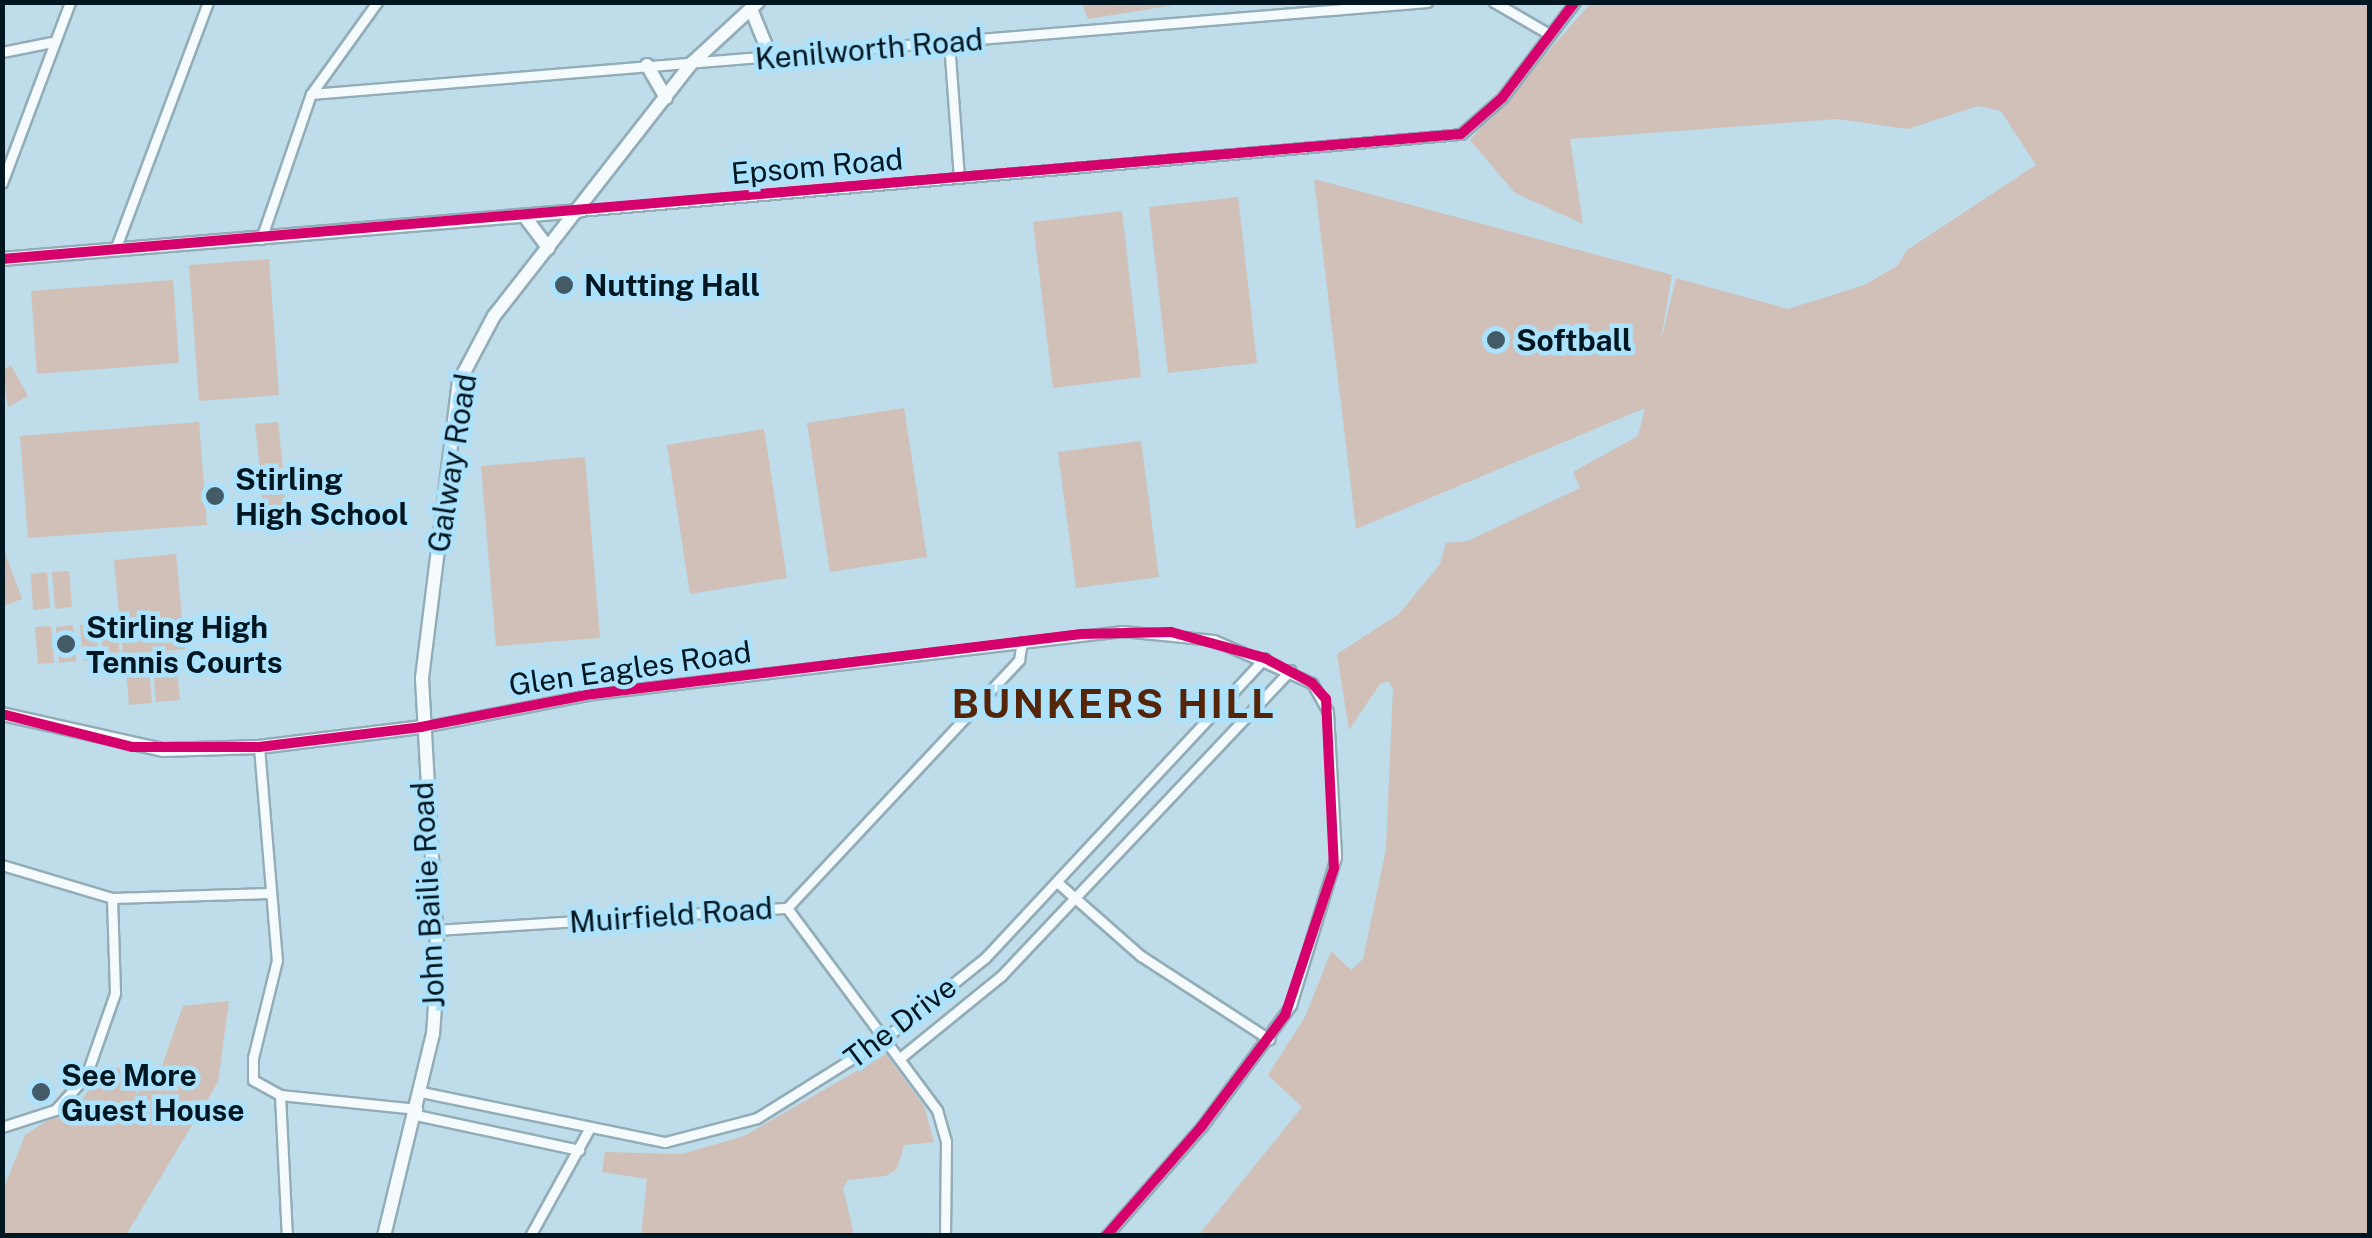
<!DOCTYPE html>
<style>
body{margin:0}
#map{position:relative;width:2372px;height:1238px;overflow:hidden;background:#bedce9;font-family:"Public Sans",sans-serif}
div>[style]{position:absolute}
.green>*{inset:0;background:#d0c0b8}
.roads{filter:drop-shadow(2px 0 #92adb8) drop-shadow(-2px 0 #92adb8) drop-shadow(0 2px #92adb8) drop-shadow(0 -2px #92adb8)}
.street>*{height:9px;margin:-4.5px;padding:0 4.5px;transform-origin:4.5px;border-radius:4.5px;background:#f5fafc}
.secondary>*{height:12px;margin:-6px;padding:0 6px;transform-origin:6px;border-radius:6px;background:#f5fafc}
.cycleway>*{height:10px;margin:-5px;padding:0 5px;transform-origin:5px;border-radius:5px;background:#d6006c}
.dots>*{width:28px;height:28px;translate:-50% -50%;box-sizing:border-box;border:5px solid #ace2fb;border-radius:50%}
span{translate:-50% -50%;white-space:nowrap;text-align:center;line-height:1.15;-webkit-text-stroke:9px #ace2fb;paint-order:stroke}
.street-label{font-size:30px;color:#001621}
.poi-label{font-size:30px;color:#001621;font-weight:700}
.left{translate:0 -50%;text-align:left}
.district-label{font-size:40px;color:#552509;font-weight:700;letter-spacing:2.5px}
.frame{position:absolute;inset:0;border:5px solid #001621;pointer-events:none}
</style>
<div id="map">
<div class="green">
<div style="clip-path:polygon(1082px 3px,1082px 2px,1187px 3px,1088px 19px)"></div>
<div style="clip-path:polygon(1591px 3px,2369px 3px,2369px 1235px,1198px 1236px,1302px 1107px,1268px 1075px,1306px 1015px,1331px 951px,1351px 970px,1363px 959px,1386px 849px,1393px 688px,1388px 681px,1380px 684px,1349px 730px,1337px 654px,1399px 614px,1440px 564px,1446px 543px,1468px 541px,1580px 488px,1573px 472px,1638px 436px,1645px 408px,1356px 529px,1314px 179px,1672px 275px,1660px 345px,1676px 278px,1788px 309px,1864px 285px,1897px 266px,1907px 250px,2036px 165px,2001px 111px,1978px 106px,1908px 129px,1837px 119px,1570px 139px,1583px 224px,1515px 193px,1470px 140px)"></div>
<div style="clip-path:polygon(1238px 197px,1257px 363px,1168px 373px,1149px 207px)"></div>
<div style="clip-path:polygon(1122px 211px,1141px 377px,1053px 388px,1033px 222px)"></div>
<div style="clip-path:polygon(269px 259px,279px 395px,199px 401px,189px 265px)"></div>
<div style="clip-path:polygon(173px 280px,179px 363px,37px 374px,31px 291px)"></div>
<div style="clip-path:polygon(11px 365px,28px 396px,8px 407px,3px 370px)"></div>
<div style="clip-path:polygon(904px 408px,927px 557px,830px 572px,807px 423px)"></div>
<div style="clip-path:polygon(199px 422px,207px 525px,28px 538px,20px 436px)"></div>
<div style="clip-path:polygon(278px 422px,283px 468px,260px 470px,255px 424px)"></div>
<div style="clip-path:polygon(764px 429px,787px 578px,690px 594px,667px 445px)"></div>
<div style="clip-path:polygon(1141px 441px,1159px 577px,1076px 588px,1058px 452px)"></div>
<div style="clip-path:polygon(585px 457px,600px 638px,496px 646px,481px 466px)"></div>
<div style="clip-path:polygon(283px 473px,287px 518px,264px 521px,260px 475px)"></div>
<div style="clip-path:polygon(2px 544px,22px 599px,3px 606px,2px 606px)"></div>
<div style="clip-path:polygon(176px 554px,185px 649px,123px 655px,114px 560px)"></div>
<div style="clip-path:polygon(69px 571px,72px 607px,55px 609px,52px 572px)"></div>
<div style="clip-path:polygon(47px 572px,50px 608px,33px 610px,31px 574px)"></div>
<div style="clip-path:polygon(117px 622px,120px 657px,103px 659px,100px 623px)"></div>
<div style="clip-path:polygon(96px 624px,99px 659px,83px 661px,80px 625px)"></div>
<div style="clip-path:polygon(73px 625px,76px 661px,59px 663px,56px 627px)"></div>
<div style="clip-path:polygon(51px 626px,54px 663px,38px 664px,35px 627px)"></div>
<div style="clip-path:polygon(175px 652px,180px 700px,156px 702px,152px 654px)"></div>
<div style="clip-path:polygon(148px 655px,152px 703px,129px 705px,125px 657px)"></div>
<div style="clip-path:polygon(229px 1001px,218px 1082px,126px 1235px,3px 1235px,3px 1190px,25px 1135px,84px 1097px,103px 1066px,159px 1074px,183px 1006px)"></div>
<div style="clip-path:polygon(886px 1054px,924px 1106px,934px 1142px,904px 1145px,897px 1169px,886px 1176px,848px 1180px,843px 1188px,854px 1235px,641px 1235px,647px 1179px,602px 1172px,605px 1152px,682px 1154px,744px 1136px)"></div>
</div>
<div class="roads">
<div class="street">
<div style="left:1494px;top:2px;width:64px;rotate:30.2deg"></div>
<div style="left:949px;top:42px;width:135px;rotate:85.8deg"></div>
<div style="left:2px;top:52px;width:51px;rotate:-11.3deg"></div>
<div style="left:311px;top:94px;width:1120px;rotate:-4.71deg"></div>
<div style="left:2px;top:183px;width:193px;rotate:-69.4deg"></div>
<div style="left:579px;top:211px;width:885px;rotate:-4.99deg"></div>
<div style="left:1461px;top:134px;width:55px;rotate:-41.3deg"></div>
<div style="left:1502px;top:98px;width:121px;rotate:-52.8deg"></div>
<div style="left:261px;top:239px;width:153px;rotate:-71deg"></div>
<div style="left:311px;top:94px;width:113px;rotate:-54.3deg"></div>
<div style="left:116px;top:247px;width:262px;rotate:-69.4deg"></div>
<div style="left:423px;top:727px;width:173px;rotate:-11deg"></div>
<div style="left:593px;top:694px;width:533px;rotate:-6.79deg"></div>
<div style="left:1122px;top:631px;width:92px;rotate:5.6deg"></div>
<div style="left:1214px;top:640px;width:107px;rotate:23.7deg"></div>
<div style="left:1312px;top:683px;width:33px;rotate:61deg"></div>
<div style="left:1328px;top:712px;width:145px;rotate:86.8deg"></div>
<div style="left:1336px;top:857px;width:155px;rotate:106.9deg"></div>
<div style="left:1291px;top:1005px;width:150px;rotate:126.3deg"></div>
<div style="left:1202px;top:1126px;width:146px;rotate:131.1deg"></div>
<div style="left:259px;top:747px;width:214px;rotate:85.2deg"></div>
<div style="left:277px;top:960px;width:101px;rotate:103.8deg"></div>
<div style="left:253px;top:1058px;width:22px;rotate:90deg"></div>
<div style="left:253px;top:1080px;width:31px;rotate:29deg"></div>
<div style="left:280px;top:1095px;width:138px;rotate:5.8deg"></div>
<div style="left:2px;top:865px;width:115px;rotate:16.7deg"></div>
<div style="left:112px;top:898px;width:157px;rotate:-1.8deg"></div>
<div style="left:1057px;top:882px;width:112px;rotate:41.4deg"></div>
<div style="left:1141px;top:956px;width:153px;rotate:33deg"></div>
<div style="left:787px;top:908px;width:252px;rotate:53.4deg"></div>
<div style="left:937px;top:1110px;width:32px;rotate:74deg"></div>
<div style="left:946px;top:1141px;width:95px;rotate:90.6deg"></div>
<div style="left:436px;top:930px;width:352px;rotate:-3.6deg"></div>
<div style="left:787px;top:908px;width:340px;rotate:-46.9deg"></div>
<div style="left:1019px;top:660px;width:18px;rotate:-81deg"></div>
<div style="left:900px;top:1058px;width:130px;rotate:-39.1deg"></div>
<div style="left:1001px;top:976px;width:421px;rotate:-46.6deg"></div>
<div style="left:421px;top:1092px;width:249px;rotate:11.6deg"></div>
<div style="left:665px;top:1142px;width:95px;rotate:-14.6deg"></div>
<div style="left:757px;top:1118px;width:151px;rotate:-32deg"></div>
<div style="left:885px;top:1038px;width:128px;rotate:-38.7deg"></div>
<div style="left:985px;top:958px;width:410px;rotate:-47deg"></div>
<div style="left:280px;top:1095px;width:141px;rotate:87.2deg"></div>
<div style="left:416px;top:1115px;width:167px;rotate:12.1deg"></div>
<div style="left:2px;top:1127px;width:56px;rotate:-17.8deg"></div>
<div style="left:55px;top:1110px;width:46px;rotate:-47.6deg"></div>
<div style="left:86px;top:1076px;width:88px;rotate:-70.7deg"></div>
<div style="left:115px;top:993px;width:95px;rotate:-91.8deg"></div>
<div style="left:530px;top:1236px;width:122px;rotate:-61.1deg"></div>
</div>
<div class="secondary">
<div style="left:751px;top:9px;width:53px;rotate:67.8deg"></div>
<div style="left:647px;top:65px;width:38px;rotate:60deg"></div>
<div style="left:525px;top:217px;width:39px;rotate:53deg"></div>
<div style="left:2px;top:259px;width:579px;rotate:-4.76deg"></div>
<div style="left:2px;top:714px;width:165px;rotate:12.6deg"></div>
<div style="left:163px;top:750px;width:96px;rotate:-1.8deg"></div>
<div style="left:259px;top:747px;width:163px;rotate:-7deg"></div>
<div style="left:384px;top:1236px;width:208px;rotate:-76.4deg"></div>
<div style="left:433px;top:1034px;width:69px;rotate:-85.9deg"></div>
<div style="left:438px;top:965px;width:287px;rotate:-93.2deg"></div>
<div style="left:422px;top:678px;width:298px;rotate:-82.9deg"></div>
<div style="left:459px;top:382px;width:75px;rotate:-62.1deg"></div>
<div style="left:494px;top:316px;width:321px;rotate:-52deg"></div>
<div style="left:692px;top:63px;width:90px;rotate:-42.7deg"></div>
</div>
</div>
<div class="cycleway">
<div style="left:2px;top:259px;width:1464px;rotate:-4.9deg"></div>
<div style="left:1461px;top:134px;width:55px;rotate:-41.3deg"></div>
<div style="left:1502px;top:98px;width:121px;rotate:-52.8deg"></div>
<div style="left:2px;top:714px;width:134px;rotate:14.2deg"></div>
<div style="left:132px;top:747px;width:127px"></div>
<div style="left:259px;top:747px;width:163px;rotate:-7deg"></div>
<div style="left:421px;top:727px;width:175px;rotate:-10.9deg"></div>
<div style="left:593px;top:694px;width:492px;rotate:-7deg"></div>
<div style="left:1081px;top:634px;width:90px;rotate:-1.3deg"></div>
<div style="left:1171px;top:632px;width:98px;rotate:15.5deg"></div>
<div style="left:1265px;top:658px;width:53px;rotate:28deg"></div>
<div style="left:1312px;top:683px;width:21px;rotate:49deg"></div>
<div style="left:1326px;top:699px;width:169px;rotate:87.3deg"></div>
<div style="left:1334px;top:868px;width:155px;rotate:108.4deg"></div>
<div style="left:1285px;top:1015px;width:139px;rotate:126.8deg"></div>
<div style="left:1202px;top:1126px;width:146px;rotate:131.1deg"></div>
</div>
<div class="dots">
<div style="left:564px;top:285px;background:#425b67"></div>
<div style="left:1496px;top:340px;background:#425b67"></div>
<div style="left:215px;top:496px;background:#425b67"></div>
<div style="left:66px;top:644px;background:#425b67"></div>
<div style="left:41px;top:1092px;background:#425b67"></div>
</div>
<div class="street-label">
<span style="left:869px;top:49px;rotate:-5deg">Kenilworth Road</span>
<span style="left:817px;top:166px;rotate:-5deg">Epsom Road</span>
<span style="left:452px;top:463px;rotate:-81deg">Galway Road</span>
<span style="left:630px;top:668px;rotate:-8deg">Glen Eagles Road</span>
<span style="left:428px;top:895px;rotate:-93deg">John Bailie Road</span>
<span style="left:671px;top:915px;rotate:-4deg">Muirfield Road</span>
<span style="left:900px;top:1022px;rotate:-37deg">The Drive</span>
</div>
<div class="poi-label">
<span class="left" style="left:584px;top:285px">Nutting Hall</span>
<span class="left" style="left:1516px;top:340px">Softball</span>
<span class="left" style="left:235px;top:496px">Stirling<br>High School</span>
<span class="left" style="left:86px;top:644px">Stirling High<br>Tennis Courts</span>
<span class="left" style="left:61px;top:1092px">See More<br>Guest House</span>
</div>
<div class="district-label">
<span style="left:1114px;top:704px">BUNKERS HILL</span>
</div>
<div class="frame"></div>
</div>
